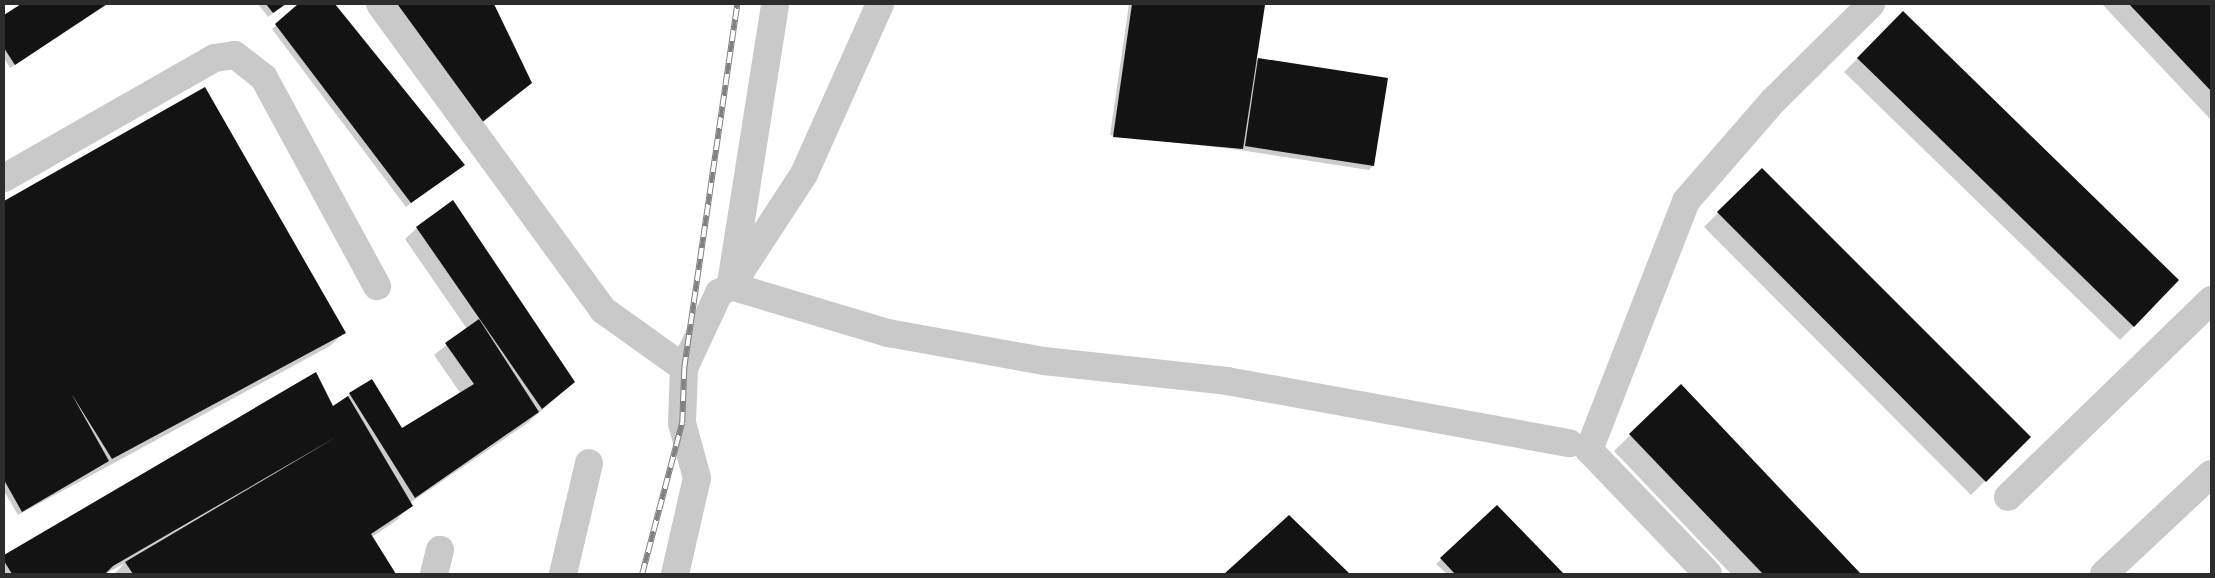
<!DOCTYPE html>
<style>
body{margin:0}
#map{position:relative;width:2215px;height:578px;overflow:hidden;background:#fff;font-family:"Golos Text",sans-serif}
div>[style]{position:absolute}
.shadow>*{inset:0;background:#0003}
.building>*{inset:0;background:#131313}
.minor>*{height:28px;margin:-14px;padding:0 14px;transform-origin:14px;border-radius:14px;background:#c9c9c9}
.rail>*{height:5.5px;margin-top:-2.75px;transform-origin:0;background:repeating-linear-gradient(90deg,#fff 0 11px,#818181 0 22px);box-sizing:border-box;border-block:1px solid #818181}
span{translate:-50% -50%;white-space:nowrap;text-align:center;line-height:1.15;-webkit-text-stroke:5px #fff;paint-order:stroke}
.frame{position:absolute;inset:0;border:5px solid #2c2c2c;pointer-events:none}
</style>
<div id="map">
<div class="shadow">
<div style="clip-path:polygon(23px 4px,108px 4px,10px 68px,4px 58px,4px 17px)"></div>
<div style="clip-path:polygon(258px 4px,285px 4px,268px 17px)"></div>
<div style="clip-path:polygon(300px 4px,333px 4px,463px 164px,406px 207px,272px 29px)"></div>
<div style="clip-path:polygon(368px 4px,492px 4px,531px 83px,466px 136px)"></div>
<div style="clip-path:polygon(1129px 4px,1263px 6px,1255px 63px,1258px 59px,1373px 165px,1369px 170px,1240px 150px,1109px 141px,1240px 150px,1110px 135px)"></div>
<div style="clip-path:polygon(2102px 4px,2211px 4px,2211px 120px)"></div>
<div style="clip-path:polygon(1903px 13px,2178px 281px,2120px 340px,1844px 72px)"></div>
<div style="clip-path:polygon(204px 89px,345px 332px,330px 346px,18px 515px,4px 491px,4px 203px)"></div>
<div style="clip-path:polygon(1762px 169px,2029px 437px,1971px 495px,1704px 227px)"></div>
<div style="clip-path:polygon(417px 228px,574px 382px,526px 424px,410px 503px,397px 520px,372px 537px,395px 574px,114px 574px,125px 563px,105px 574px,4px 574px,4px 556px,316px 374px,333px 408px,350px 394px,402px 429px,461px 394px,434px 355px,467px 329px,405px 239px)"></div>
<div style="clip-path:polygon(1681px 386px,1860px 574px,1731px 574px,1614px 451px)"></div>
<div style="clip-path:polygon(1497px 507px,1563px 574px,1447px 574px,1436px 564px)"></div>
<div style="clip-path:polygon(1289px 517px,1348px 574px,1226px 574px)"></div>
</div>
<div class="building">
<div style="clip-path:polygon(21px 4px,107px 4px,15px 65px,4px 48px,4px 15px)"></div>
<div style="clip-path:polygon(266px 4px,286px 4px,273px 13px)"></div>
<div style="clip-path:polygon(298px 4px,335px 4px,465px 165px,411px 203px,275px 24px)"></div>
<div style="clip-path:polygon(393px 4px,494px 4px,532px 83px,481px 123px)"></div>
<div style="clip-path:polygon(1132px 4px,1265px 5px,1243px 149px,1113px 137px)"></div>
<div style="clip-path:polygon(2129px 4px,2211px 4px,2211px 91px)"></div>
<div style="clip-path:polygon(1903px 11px,2179px 280px,2134px 327px,1857px 58px)"></div>
<div style="clip-path:polygon(1258px 58px,1388px 78px,1374px 166px,1245px 146px)"></div>
<div style="clip-path:polygon(205px 87px,346px 333px,112px 459px,71px 393px,109px 461px,22px 512px,4px 480px,4px 201px)"></div>
<div style="clip-path:polygon(1762px 168px,2031px 437px,1986px 482px,1717px 212px)"></div>
<div style="clip-path:polygon(453px 200px,575px 382px,542px 409px,416px 227px)"></div>
<div style="clip-path:polygon(479px 319px,539px 412px,415px 498px,349px 393px,372px 379px,402px 428px,474px 384px,445px 343px)"></div>
<div style="clip-path:polygon(316px 372px,333px 406px,348px 396px,413px 506px,371px 534px,396px 574px,133px 574px,125px 562px,338px 436px,113px 566px,105px 574px,12px 574px,4px 561px,4px 555px)"></div>
<div style="clip-path:polygon(1681px 384px,1861px 574px,1763px 574px,1629px 434px)"></div>
<div style="clip-path:polygon(1497px 505px,1564px 574px,1455px 574px,1440px 558px)"></div>
<div style="clip-path:polygon(1289px 515px,1350px 574px,1224px 574px)"></div>
</div>
<div class="minor">
<div style="left:380px;top:4px;width:379px;rotate:53.9deg"></div>
<div style="left:603px;top:310px;width:100px;rotate:35.6deg"></div>
<div style="left:684px;top:368px;width:55px;rotate:92.1deg"></div>
<div style="left:682px;top:423px;width:57px;rotate:74.7deg"></div>
<div style="left:697px;top:478px;width:98px;rotate:102.9deg"></div>
<div style="left:4px;top:178px;width:242px;rotate:-29.7deg"></div>
<div style="left:214px;top:58px;width:21px;rotate:-8deg"></div>
<div style="left:235px;top:55px;width:37px;rotate:38deg"></div>
<div style="left:264px;top:78px;width:237px;rotate:61.5deg"></div>
<div style="left:732px;top:277px;width:276px;rotate:-81deg"></div>
<div style="left:731px;top:286px;width:134px;rotate:-56.9deg"></div>
<div style="left:804px;top:174px;width:186px;rotate:-65.9deg"></div>
<div style="left:684px;top:368px;width:83px;rotate:-65deg"></div>
<div style="left:719px;top:293px;width:14px;rotate:-30deg"></div>
<div style="left:731px;top:286px;width:164px;rotate:16.7deg"></div>
<div style="left:888px;top:333px;width:158px;rotate:10.2deg"></div>
<div style="left:1044px;top:361px;width:184px;rotate:6.2deg"></div>
<div style="left:1227px;top:381px;width:348px;rotate:10.3deg"></div>
<div style="left:2008px;top:497px;width:283px;rotate:-44.1deg"></div>
<div style="left:434px;top:574px;width:25px;rotate:-76deg"></div>
<div style="left:563px;top:574px;width:114px;rotate:-76.8deg"></div>
<div style="left:1708px;top:574px;width:172px;rotate:-133.8deg"></div>
<div style="left:1589px;top:450px;width:267px;rotate:-68.7deg"></div>
<div style="left:1686px;top:201px;width:133px;rotate:-49deg"></div>
<div style="left:1773px;top:101px;width:138px;rotate:-44.7deg"></div>
<div style="left:2104px;top:574px;width:146px;rotate:-43.1deg"></div>
</div>
<div class="rail">
<div style="left:642px;top:574px;width:156px;rotate:-75.2deg"></div>
<div style="left:682px;top:423px;width:55px;rotate:-87.9deg"></div>
<div style="left:684px;top:368px;width:368px;rotate:-81.7deg"></div>
</div>
<div class="frame"></div>
</div>
